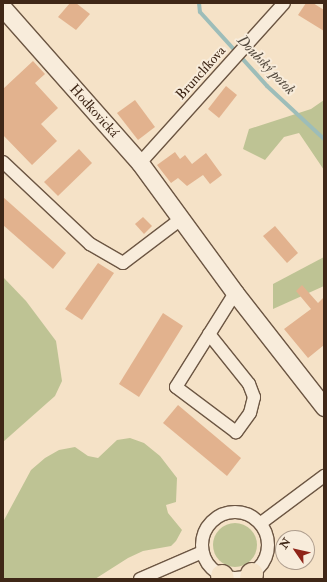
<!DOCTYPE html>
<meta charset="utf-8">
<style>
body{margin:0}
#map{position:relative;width:327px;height:582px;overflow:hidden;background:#f5e2c7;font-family:"IM FELL Double Pica",serif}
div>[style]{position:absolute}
.green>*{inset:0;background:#bec394}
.round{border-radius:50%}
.stream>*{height:4px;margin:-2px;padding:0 2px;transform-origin:2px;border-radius:2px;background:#9dbdb9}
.building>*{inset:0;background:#e2b28e}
.roads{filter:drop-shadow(1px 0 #6c5643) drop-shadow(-1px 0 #6c5643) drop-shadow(0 1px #6c5643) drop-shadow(0 -1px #6c5643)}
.street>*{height:12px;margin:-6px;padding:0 6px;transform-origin:6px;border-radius:6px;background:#f8ecdb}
.street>.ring{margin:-6px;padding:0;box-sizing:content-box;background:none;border:12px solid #f8ecdb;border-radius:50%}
.secondary>*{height:17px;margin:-8.5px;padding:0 8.5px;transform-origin:8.5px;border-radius:8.5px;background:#f8ecdb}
.highway>*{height:22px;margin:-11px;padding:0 11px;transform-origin:11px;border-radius:11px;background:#f5e2c7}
span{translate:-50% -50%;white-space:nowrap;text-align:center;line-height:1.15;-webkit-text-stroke:4px #f8ecdb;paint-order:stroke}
.street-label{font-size:14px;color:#3f2717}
.water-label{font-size:15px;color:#564c40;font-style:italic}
.frame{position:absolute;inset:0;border:4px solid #3f2717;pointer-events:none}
.north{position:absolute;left:275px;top:530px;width:40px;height:40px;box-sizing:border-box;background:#f8ecdb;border:1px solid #ae9d8d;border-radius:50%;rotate:304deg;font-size:11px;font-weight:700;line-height:16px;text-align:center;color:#3f2717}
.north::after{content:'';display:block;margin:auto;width:14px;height:18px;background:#8f2418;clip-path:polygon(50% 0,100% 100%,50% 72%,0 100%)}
</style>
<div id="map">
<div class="green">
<div style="clip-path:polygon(324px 100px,324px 170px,299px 133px,284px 137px,265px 160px,243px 149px,249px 129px,311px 109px)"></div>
<div style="clip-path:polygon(324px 257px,324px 286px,273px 309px,273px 284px)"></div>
<div style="clip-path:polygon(3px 277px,26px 301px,56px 341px,62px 381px,55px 396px,3px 442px)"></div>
<div style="clip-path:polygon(130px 438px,144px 443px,160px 456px,177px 478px,176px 502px,166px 505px,168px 513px,182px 530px,176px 541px,171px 546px,143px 551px,128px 558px,95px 579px,3px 579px,3px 522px,31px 470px,45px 458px,59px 450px,75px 447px,88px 456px,98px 458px,117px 440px)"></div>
<div class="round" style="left:213px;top:523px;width:44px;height:44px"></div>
</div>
<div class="stream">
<div style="left:199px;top:3px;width:9px;rotate:84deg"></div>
<div style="left:200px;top:12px;width:100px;rotate:47.8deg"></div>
<div style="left:267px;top:86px;width:78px;rotate:42.9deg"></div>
</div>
<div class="building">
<div style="clip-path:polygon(70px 3px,76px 3px,90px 14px,76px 30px,58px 17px)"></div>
<div style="clip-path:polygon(306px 3px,313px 3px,324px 10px,324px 31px,298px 15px)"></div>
<div style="clip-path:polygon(33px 61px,45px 74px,35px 83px,58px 108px,41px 124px,57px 141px,32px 165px,3px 135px,3px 89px)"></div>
<div style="clip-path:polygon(226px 86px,237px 95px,219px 118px,208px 109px)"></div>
<div style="clip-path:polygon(135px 100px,155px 127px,138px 140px,117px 113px)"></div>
<div style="clip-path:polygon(79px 149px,92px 163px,58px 196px,44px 182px)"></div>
<div style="clip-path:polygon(175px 152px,180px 159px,185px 155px,192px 164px,206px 153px,222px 175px,210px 184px,203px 175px,187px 186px,178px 178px,171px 183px,157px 165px)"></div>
<div style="clip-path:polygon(3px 197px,66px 253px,53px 269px,3px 225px)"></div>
<div style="clip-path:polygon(143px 217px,152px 226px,144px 234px,135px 224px)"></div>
<div style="clip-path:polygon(275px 226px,298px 253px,287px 263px,263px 236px)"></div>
<div style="clip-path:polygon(98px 263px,114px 273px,82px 320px,65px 309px)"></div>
<div style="clip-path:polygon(302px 285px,318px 303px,324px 297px,324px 345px,308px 358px,284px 329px,311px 309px,296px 291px)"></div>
<div style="clip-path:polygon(163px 313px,183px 326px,139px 397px,119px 384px)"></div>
<div style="clip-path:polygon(178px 405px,241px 458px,227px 476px,163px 423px)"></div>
</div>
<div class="roads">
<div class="street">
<div style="left:3px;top:162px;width:120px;rotate:43.3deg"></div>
<div style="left:90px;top:244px;width:38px;rotate:30deg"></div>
<div style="left:123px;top:263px;width:73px;rotate:-37.2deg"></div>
<div style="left:140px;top:163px;width:215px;rotate:-48deg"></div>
<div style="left:209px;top:334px;width:64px;rotate:51.3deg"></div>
<div style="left:249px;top:384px;width:14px;rotate:69deg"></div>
<div style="left:254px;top:397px;width:16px;rotate:104deg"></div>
<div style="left:250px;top:413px;width:24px;rotate:126deg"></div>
<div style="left:236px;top:432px;width:75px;rotate:-143.1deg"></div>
<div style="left:176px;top:387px;width:111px;rotate:-57.9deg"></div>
<div class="ring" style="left:202px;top:512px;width:54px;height:54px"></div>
<div style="left:261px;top:523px;width:79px;rotate:-36.7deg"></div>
<div style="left:140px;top:579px;width:68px;rotate:-23.5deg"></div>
</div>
<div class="secondary">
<div style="left:3px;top:8px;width:207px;rotate:48.5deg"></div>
<div style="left:140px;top:163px;width:161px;rotate:53.8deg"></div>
<div style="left:235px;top:293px;width:145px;rotate:52deg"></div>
</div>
<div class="highway">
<div style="left:222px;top:576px;width:3px;rotate:72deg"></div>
<div style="left:251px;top:579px;width:5px;rotate:-79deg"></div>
</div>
</div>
<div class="street-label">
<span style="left:201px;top:73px;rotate:-48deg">Brunclíkova</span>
<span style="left:94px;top:111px;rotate:48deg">Hodkovická</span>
</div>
<div class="water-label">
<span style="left:266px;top:65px;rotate:46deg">Doubský potok</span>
</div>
<div class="frame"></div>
<div class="north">N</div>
</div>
